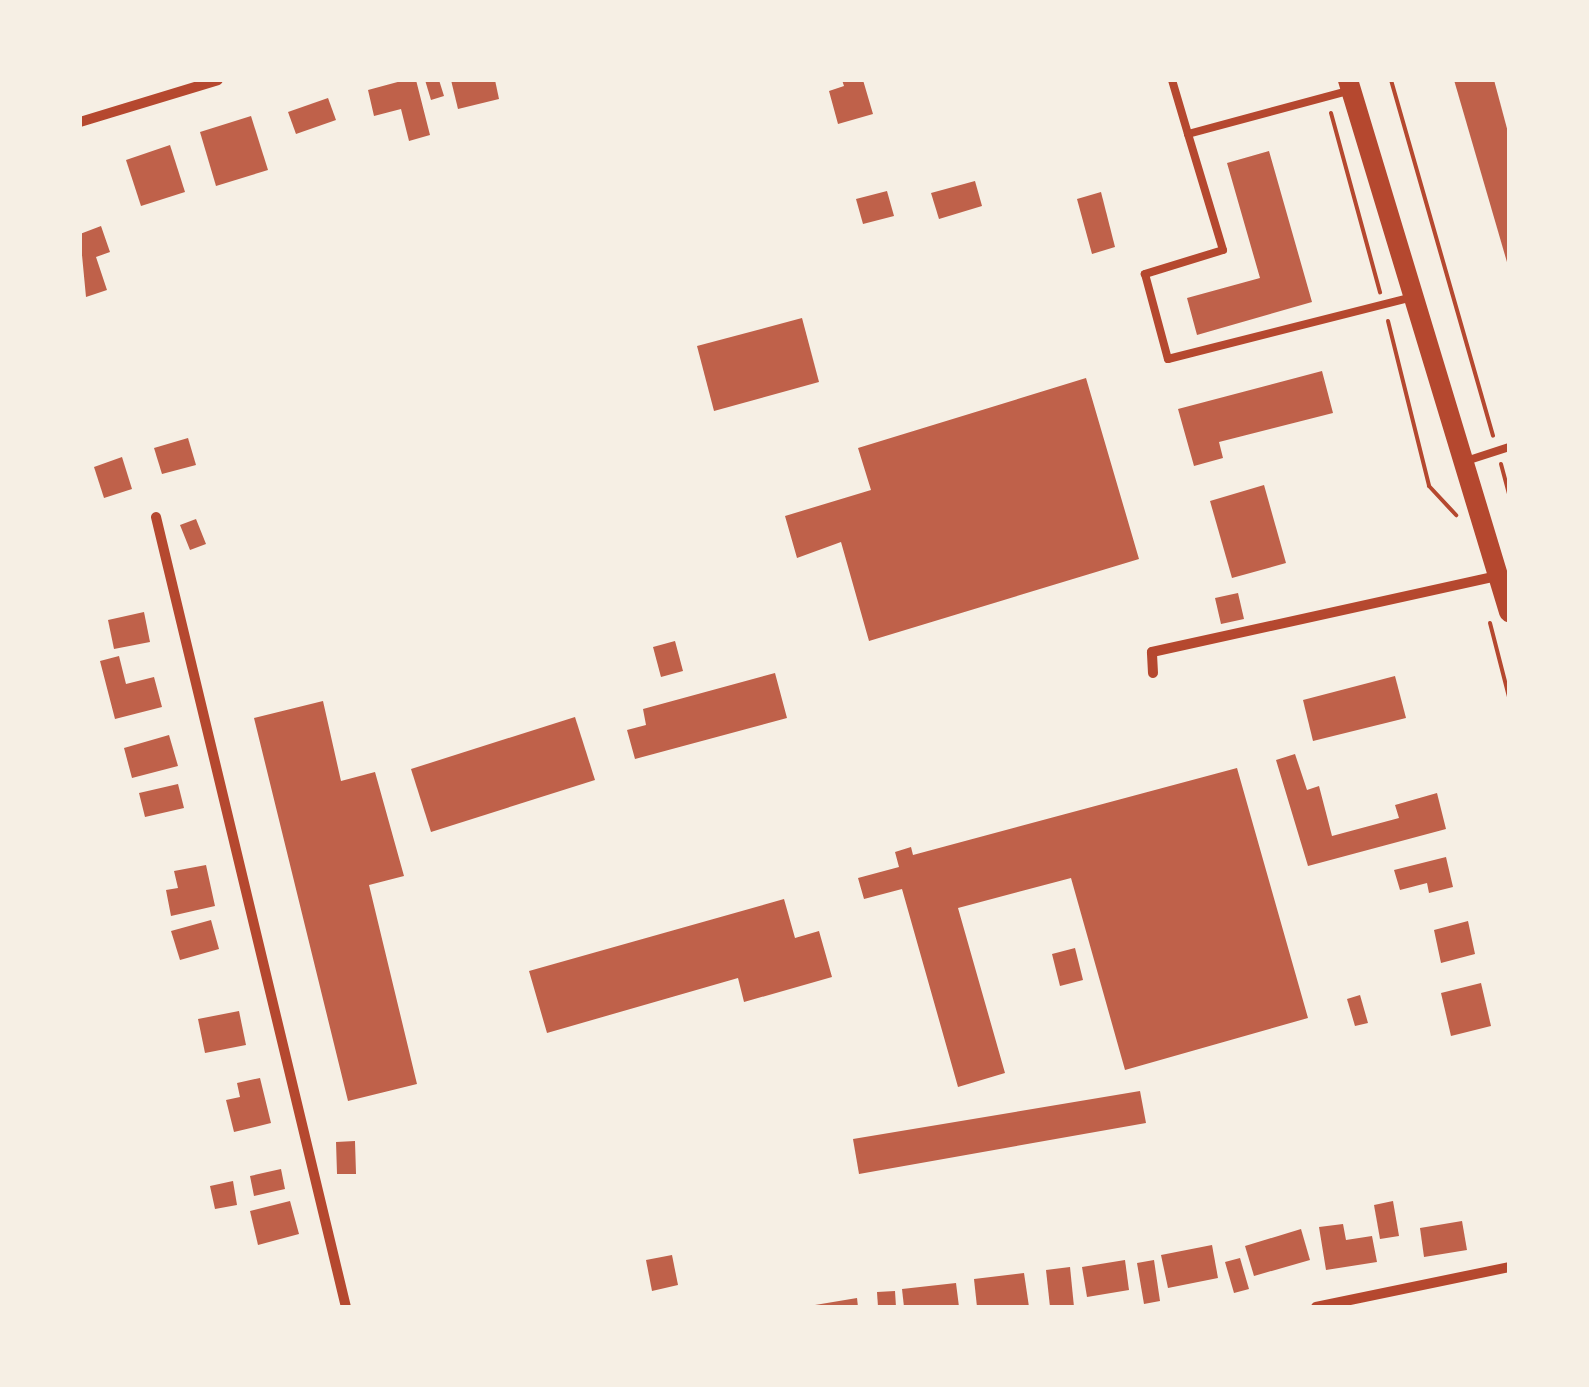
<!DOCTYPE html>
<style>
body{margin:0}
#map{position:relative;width:1589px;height:1387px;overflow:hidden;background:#f6efe4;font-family:Lato,sans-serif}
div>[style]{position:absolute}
.building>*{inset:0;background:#bf614a}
.path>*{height:4px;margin:-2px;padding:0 2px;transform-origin:2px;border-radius:2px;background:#b5482f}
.service>*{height:8px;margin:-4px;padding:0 4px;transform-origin:4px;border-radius:4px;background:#b5482f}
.minor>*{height:10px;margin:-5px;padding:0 5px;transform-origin:5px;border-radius:5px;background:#b5482f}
.secondary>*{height:20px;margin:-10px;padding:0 10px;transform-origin:10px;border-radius:10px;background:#b5482f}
span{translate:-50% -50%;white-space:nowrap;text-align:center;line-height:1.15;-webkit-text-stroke:8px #f6efe4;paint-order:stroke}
.frame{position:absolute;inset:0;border:82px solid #f6efe4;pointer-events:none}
</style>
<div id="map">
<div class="building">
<div style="clip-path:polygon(405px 80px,416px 80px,430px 135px,409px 141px,401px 109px,374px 116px,368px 90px)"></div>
<div style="clip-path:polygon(425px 80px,439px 80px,444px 96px,431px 100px)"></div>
<div style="clip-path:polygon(451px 80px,495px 80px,499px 99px,458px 109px)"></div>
<div style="clip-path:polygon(842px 80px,863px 80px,873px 114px,838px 124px,829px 91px,844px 86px)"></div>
<div style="clip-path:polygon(1454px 80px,1494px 80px,1509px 136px,1509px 269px)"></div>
<div style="clip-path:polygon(328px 98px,336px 120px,296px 134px,288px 112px)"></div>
<div style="clip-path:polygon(251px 116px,268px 170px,216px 186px,200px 132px)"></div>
<div style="clip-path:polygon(170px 145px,185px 192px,141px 206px,126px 160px)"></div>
<div style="clip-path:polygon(1269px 151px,1312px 302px,1197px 335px,1187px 298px,1260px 278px,1227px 163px)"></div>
<div style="clip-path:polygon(975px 181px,982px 206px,939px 219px,931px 193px)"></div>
<div style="clip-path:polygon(887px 191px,894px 216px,863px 224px,856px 199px)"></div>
<div style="clip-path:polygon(1101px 192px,1115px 247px,1092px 254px,1077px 199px)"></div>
<div style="clip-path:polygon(101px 226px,110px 252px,96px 257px,107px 290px,86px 297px,80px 234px)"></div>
<div style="clip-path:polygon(802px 318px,819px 382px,714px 411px,697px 346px)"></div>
<div style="clip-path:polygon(1322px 371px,1333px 413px,1219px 442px,1223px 458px,1194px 466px,1178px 409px)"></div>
<div style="clip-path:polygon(1086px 378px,1139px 559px,869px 641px,841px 542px,797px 558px,785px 516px,871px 490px,858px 448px)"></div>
<div style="clip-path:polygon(188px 438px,196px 465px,162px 474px,154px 448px)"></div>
<div style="clip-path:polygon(122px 457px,132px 489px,104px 498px,94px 467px)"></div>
<div style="clip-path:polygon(1264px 485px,1286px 563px,1232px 578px,1210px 501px)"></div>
<div style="clip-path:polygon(196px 519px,206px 544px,190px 550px,180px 525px)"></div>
<div style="clip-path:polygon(1238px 593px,1244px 619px,1221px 624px,1215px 598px)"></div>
<div style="clip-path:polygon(144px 612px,150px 642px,114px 649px,108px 620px)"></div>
<div style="clip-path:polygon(675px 641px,683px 671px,661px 677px,653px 647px)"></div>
<div style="clip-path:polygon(119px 656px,126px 684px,154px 677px,162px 707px,115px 719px,100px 661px)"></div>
<div style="clip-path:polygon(775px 673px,787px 718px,635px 759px,627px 730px,646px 725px,643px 709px)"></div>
<div style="clip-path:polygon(1395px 676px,1406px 718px,1313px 741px,1303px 700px)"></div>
<div style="clip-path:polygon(323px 701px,341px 781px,375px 772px,404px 876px,369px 885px,417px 1084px,348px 1101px,254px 718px)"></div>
<div style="clip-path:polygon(575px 717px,595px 780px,431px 832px,411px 769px)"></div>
<div style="clip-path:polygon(169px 735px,178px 766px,132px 778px,124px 748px)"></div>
<div style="clip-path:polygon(1295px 754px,1307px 790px,1319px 786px,1332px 836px,1399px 818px,1395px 805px,1437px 793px,1446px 829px,1308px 866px,1276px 760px)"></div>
<div style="clip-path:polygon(1237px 768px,1308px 1018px,1125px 1070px,1071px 878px,958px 908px,1005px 1073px,958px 1087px,902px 889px,864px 899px,858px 878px,899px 867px,895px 852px,911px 847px,913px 855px)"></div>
<div style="clip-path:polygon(178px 784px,184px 808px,145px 817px,139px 793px)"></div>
<div style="clip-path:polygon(1446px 857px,1453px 887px,1429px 893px,1427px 883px,1400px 890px,1394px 870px)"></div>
<div style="clip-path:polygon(206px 865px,215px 906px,171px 916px,166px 890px,178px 888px,174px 871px)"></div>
<div style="clip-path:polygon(784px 899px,795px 938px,819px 931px,832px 977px,744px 1002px,738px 978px,547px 1033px,529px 971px)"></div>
<div style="clip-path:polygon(211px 920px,219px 949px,180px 960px,171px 931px)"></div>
<div style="clip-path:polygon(1468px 921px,1475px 954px,1441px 963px,1434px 930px)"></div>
<div style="clip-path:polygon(1075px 948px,1083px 980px,1060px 986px,1052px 954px)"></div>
<div style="clip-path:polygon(1481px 983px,1491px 1026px,1451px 1036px,1441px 993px)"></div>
<div style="clip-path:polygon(1360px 995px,1368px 1023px,1355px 1026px,1347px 999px)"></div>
<div style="clip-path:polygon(239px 1011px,246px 1045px,205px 1053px,198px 1019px)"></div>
<div style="clip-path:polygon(260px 1078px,271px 1123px,234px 1132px,226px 1100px,240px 1097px,237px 1083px)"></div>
<div style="clip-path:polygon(1140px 1091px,1146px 1123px,859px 1174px,853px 1139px)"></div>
<div style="clip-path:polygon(355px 1141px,356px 1174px,337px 1174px,336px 1142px)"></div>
<div style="clip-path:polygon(281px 1169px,285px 1189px,254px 1196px,250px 1176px)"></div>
<div style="clip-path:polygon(233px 1181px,237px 1205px,215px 1209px,210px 1186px)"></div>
<div style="clip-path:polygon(290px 1201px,299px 1234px,258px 1245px,250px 1211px)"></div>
<div style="clip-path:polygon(1393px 1201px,1399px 1236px,1380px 1239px,1374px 1205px)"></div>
<div style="clip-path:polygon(1462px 1221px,1467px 1250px,1424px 1257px,1420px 1228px)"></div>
<div style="clip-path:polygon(1343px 1224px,1346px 1240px,1372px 1236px,1377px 1262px,1326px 1270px,1319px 1227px)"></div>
<div style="clip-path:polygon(1301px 1229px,1310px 1260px,1254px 1276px,1245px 1246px)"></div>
<div style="clip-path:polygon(1212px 1245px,1218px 1278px,1168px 1288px,1161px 1255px)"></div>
<div style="clip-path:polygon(672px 1255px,678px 1285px,652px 1291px,646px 1260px)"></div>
<div style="clip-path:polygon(1240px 1258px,1249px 1289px,1234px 1293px,1225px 1262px)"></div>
<div style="clip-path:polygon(1125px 1260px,1129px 1290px,1087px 1297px,1082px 1267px)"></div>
<div style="clip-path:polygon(1154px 1260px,1160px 1301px,1144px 1304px,1137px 1263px)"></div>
<div style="clip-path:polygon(1070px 1267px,1074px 1307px,1050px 1307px,1046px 1270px)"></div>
<div style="clip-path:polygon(1024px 1273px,1029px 1307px,977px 1307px,974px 1279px)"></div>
<div style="clip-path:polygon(956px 1283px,959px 1307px,904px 1307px,902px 1289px)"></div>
<div style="clip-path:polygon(895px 1291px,896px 1307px,878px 1307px,877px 1292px)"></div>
<div style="clip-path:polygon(857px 1298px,858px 1307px,815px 1307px,815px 1305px)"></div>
</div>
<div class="path">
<div style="left:1391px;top:80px;width:370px;rotate:74deg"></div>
<div style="left:1331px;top:113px;width:186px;rotate:74.7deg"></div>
<div style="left:1388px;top:321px;width:170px;rotate:76deg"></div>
<div style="left:1429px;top:486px;width:40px;rotate:47deg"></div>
<div style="left:1501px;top:464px;width:31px;rotate:75deg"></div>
<div style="left:1490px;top:623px;width:76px;rotate:75.6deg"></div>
</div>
<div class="service">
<div style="left:1172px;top:80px;width:56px;rotate:73.5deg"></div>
<div style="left:1188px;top:134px;width:165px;rotate:-15.1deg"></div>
<div style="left:1188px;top:134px;width:121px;rotate:73.2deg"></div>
<div style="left:1223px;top:250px;width:82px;rotate:162.9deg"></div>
<div style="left:1145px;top:274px;width:88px;rotate:74.9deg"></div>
<div style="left:1168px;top:359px;width:253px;rotate:-14.2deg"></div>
<div style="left:1466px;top:461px;width:45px;rotate:-18deg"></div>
</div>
<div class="minor">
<div style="left:80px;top:122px;width:144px;rotate:-16.9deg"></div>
<div style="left:156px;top:517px;width:813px;rotate:76.48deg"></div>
<div style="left:1153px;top:673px;width:21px;rotate:-93deg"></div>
<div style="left:1152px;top:652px;width:354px;rotate:-12.4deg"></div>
<div style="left:1316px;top:1307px;width:197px;rotate:-11.7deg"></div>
</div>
<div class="secondary">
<div style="left:1348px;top:80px;width:556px;rotate:73.16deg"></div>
</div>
<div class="frame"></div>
</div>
